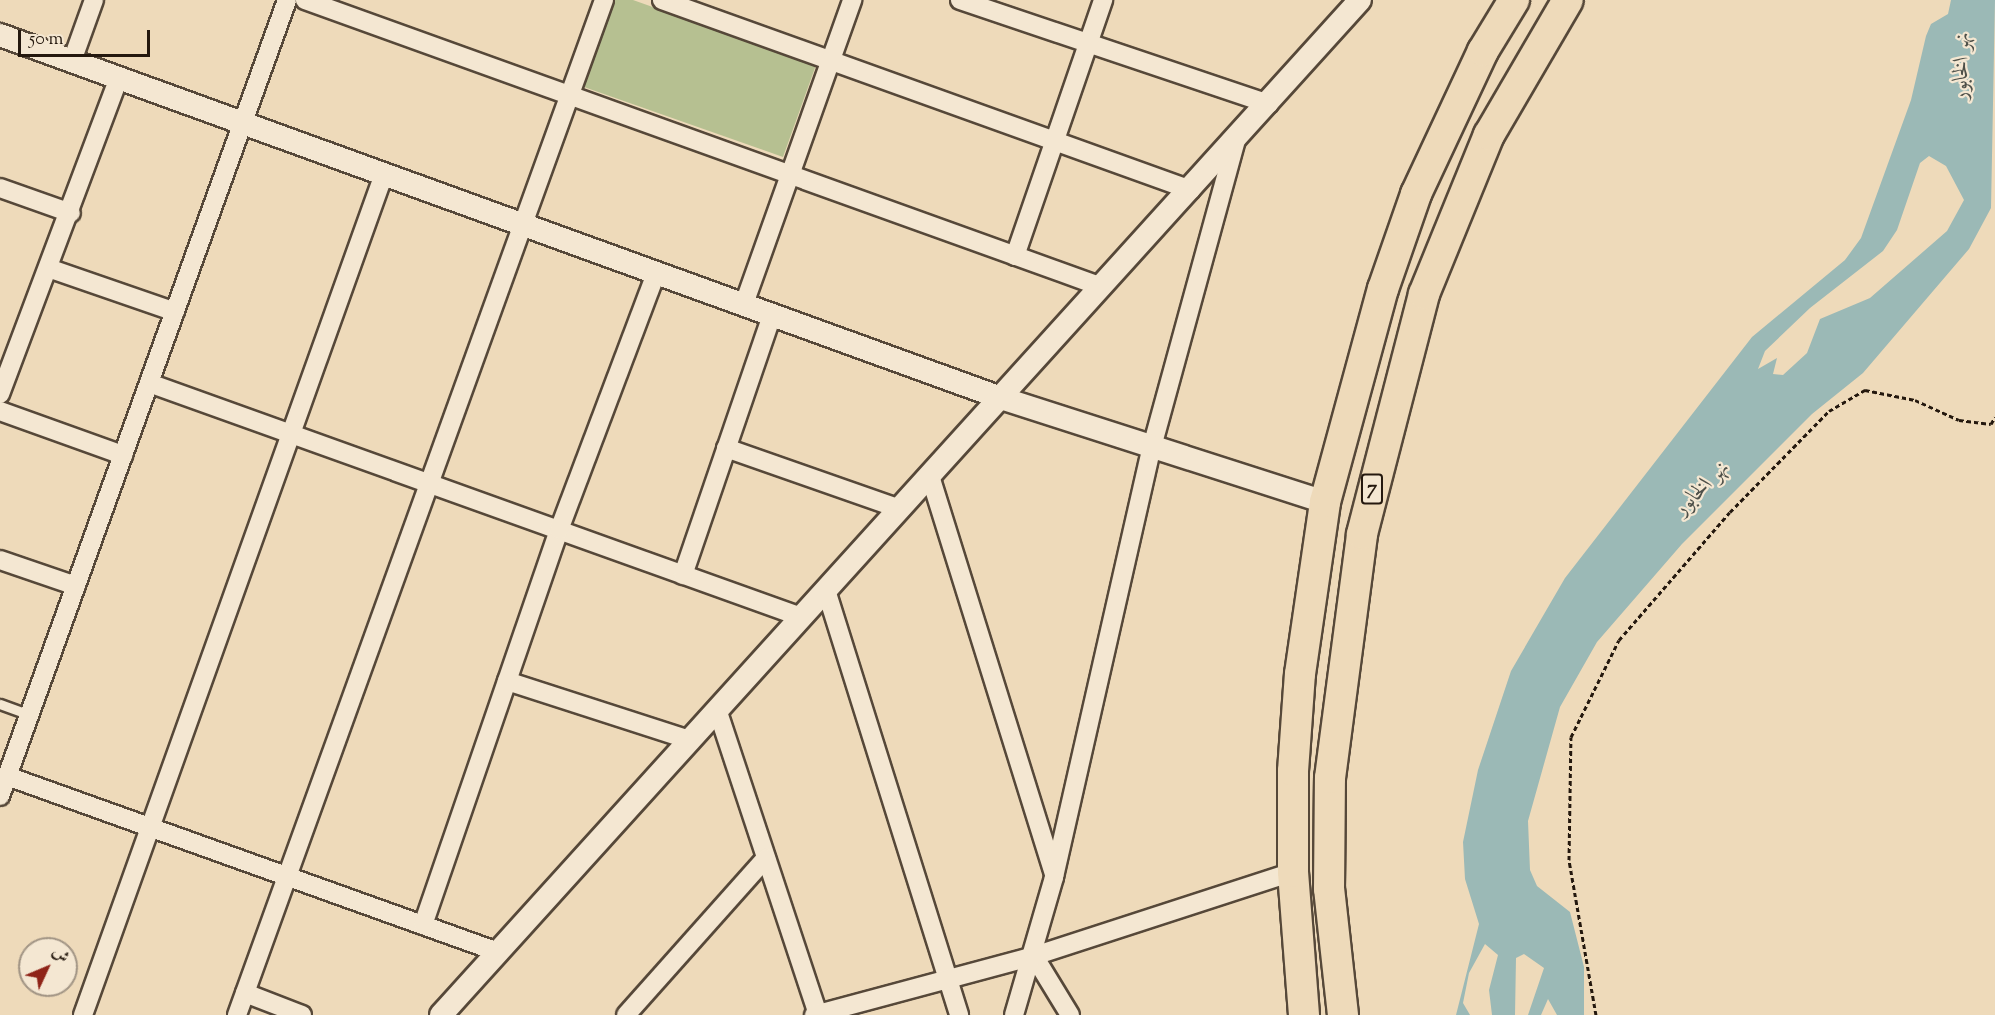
<!DOCTYPE html>
<meta charset="utf-8">
<style>
body{margin:0}
#map{position:relative;width:1995px;height:1015px;overflow:hidden;background:#eedaba;font-family:"Sorts Mill Goudy",Amiri,serif}
div>[style]{position:absolute}
.green>*{inset:0;background:#b6c091}
.water>*{inset:0;background:#9bb9b6}
.path>*{height:3px;margin-top:-1.5px;transform-origin:0;background:repeating-linear-gradient(90deg,#24180e 0 4.5px,transparent 0 7.5px)}
.roads{filter:drop-shadow(2px 0 #564839) drop-shadow(-2px 0 #564839) drop-shadow(0 2px #564839) drop-shadow(0 -2px #564839)}
.service>*{height:9px;margin:-4.5px;padding:0 4.5px;transform-origin:4.5px;border-radius:4.5px;background:#f4e7d2}
.minor>*{height:18px;margin:-9px;padding:0 9px;transform-origin:9px;border-radius:9px;background:#f4e7d2}
.tertiary>*{height:22px;margin:-11px;padding:0 11px;transform-origin:11px;border-radius:11px;background:#f4e7d2}
.trunk>*{height:30px;margin:-15px;padding:0 15px;transform-origin:15px;border-radius:15px;background:#eedaba}
span{translate:-50% -50%;white-space:nowrap;text-align:center;line-height:1.15;-webkit-text-stroke:4.5px #f4e7d2;paint-order:stroke}
.shield-label span{padding:2px 4px;background:#f4e7d2;border:2px solid;border-radius:4px;-webkit-text-stroke-width:0}
.shield-label{font-size:20px;color:#24180e;font-weight:700}
.water-label{font-size:22px;color:#4e5049;font-style:italic}
.north{position:absolute;left:18px;top:937px;width:60px;height:60px;box-sizing:border-box;background:#f4e7d2;border:2px solid #a19484;border-radius:50%;rotate:46deg;font-size:16px;font-weight:700;line-height:24px;text-align:center;color:#24180e}
.north::after{content:'';display:block;margin:auto;width:21px;height:27px;background:#8f2418;clip-path:polygon(50% 0,100% 100%,50% 72%,0 100%)}
.scale{position:absolute;left:18px;top:30px;width:132px;height:27px;box-sizing:border-box;border:3px solid #24180e;border-top:0;padding-left:8px;font-size:18px;line-height:21px;white-space:nowrap;color:#24180e;-webkit-text-stroke:4px #f4e7d2;paint-order:stroke}
</style>
<div id="map">
<div class="green">
<div style="clip-path:polygon(614px 0,633px 0,816px 65px,783px 157px,584px 87px)"></div>
</div>
<div class="water">
<div style="clip-path:polygon(evenodd,1951px 0,1995px 0,1991px 208px,1969px 249px,1863px 373px,1812px 414px,1682px 544px,1597px 642px,1560px 707px,1528px 821px,1530px 870px,1537px 886px,1570px 912px,1584px 967px,1584px 1015px,1557px 1015px,1548px 999px,1541px 1015px,1528px 1015px,1544px 968px,1524px 954px,1516px 958px,1515px 1015px,1492px 1015px,1489px 990px,1498px 955px,1485px 944px,1469px 973px,1463px 1003px,1470px 1015px,1456px 1015px,1479px 924px,1465px 879px,1463px 842px,1478px 770px,1511px 671px,1565px 578px,1752px 337px,1845px 260px,1861px 238px,1911px 100px,1926px 36px,1931px 24px,1948px 14px,1951px 0,1929px 156px,1946px 166px,1964px 200px,1947px 231px,1870px 298px,1820px 319px,1807px 353px,1783px 375px,1773px 374px,1777px 358px,1758px 369px,1765px 351px,1810px 308px,1883px 251px,1897px 230px,1920px 163px,1929px 156px)"></div>
</div>
<div class="path">
<div style="left:1596px;top:1015px;width:157px;rotate:-99.9deg"></div>
<div style="left:1569px;top:860px;width:123px;rotate:-89.1deg"></div>
<div style="left:1571px;top:737px;width:108px;rotate:-63.7deg"></div>
<div style="left:1619px;top:640px;width:169px;rotate:-49.1deg"></div>
<div style="left:1730px;top:512px;width:141px;rotate:-45.6deg"></div>
<div style="left:1829px;top:411px;width:42px;rotate:-30.3deg"></div>
<div style="left:1865px;top:390px;width:51px;rotate:11.3deg"></div>
<div style="left:1915px;top:400px;width:48px;rotate:24.4deg"></div>
<div style="left:1959px;top:420px;width:32px;rotate:7deg"></div>
<div style="left:1991px;top:424px;width:8px;rotate:-60deg"></div>
</div>
<div class="roads">
<div class="service">
<div style="left:0;top:704px;width:32px;rotate:20deg"></div>
</div>
<div class="minor">
<div style="left:305px;top:0;width:847px;rotate:19.8deg"></div>
<div style="left:662px;top:0;width:562px;rotate:19.76deg"></div>
<div style="left:960px;top:0;width:326px;rotate:18.6deg"></div>
<div style="left:72px;top:61px;width:65px;rotate:-70.2deg"></div>
<div style="left:0;top:188px;width:75px;rotate:19.4deg"></div>
<div style="left:1015px;top:256px;width:271px;rotate:-71deg"></div>
<div style="left:51px;top:269px;width:131px;rotate:19.1deg"></div>
<div style="left:744px;top:304px;width:323px;rotate:-70.4deg"></div>
<div style="left:149px;top:383px;width:693px;rotate:19.74deg"></div>
<div style="left:0;top:394px;width:338px;rotate:-69.4deg"></div>
<div style="left:0;top:411px;width:131px;rotate:19.7deg"></div>
<div style="left:726px;top:448px;width:184px;rotate:19.3deg"></div>
<div style="left:930px;top:476px;width:418px;rotate:72.7deg"></div>
<div style="left:0;top:560px;width:80px;rotate:18.9deg"></div>
<div style="left:683px;top:575px;width:275px;rotate:-71.1deg"></div>
<div style="left:826px;top:590px;width:445px;rotate:72.6deg"></div>
<div style="left:507px;top:681px;width:192px;rotate:17.9deg"></div>
<div style="left:717px;top:709px;width:322px;rotate:71.7deg"></div>
<div style="left:7px;top:776px;width:522px;rotate:19.72deg"></div>
<div style="left:0;top:796px;width:846px;rotate:-70.17deg"></div>
<div style="left:423px;top:925px;width:418px;rotate:-71deg"></div>
<div style="left:559px;top:530px;width:275px;rotate:-69.3deg"></div>
<div style="left:1034px;top:956px;width:69px;rotate:58.6deg"></div>
<div style="left:245px;top:993px;width:61px;rotate:21.1deg"></div>
<div style="left:83px;top:1015px;width:893px;rotate:-70.31deg"></div>
<div style="left:237px;top:1015px;width:1079px;rotate:-70.12deg"></div>
<div style="left:626px;top:1015px;width:210px;rotate:-48.3deg"></div>
<div style="left:814px;top:1015px;width:228px;rotate:-15deg"></div>
<div style="left:1034px;top:956px;width:272px;rotate:-18deg"></div>
<div style="left:1014px;top:1015px;width:144px;rotate:-73.8deg"></div>
<div style="left:1054px;top:877px;width:441px;rotate:-77.2deg"></div>
<div style="left:1152px;top:447px;width:318px;rotate:-74.7deg"></div>
</div>
<div class="tertiary">
<div style="left:0;top:35px;width:1065px;rotate:19.93deg"></div>
<div style="left:1001px;top:398px;width:340px;rotate:17.8deg"></div>
<div style="left:441px;top:1015px;width:1369px;rotate:-47.84deg"></div>
</div>
<div class="trunk">
<div style="left:1304px;top:1015px;width:143px;rotate:-94.4deg"></div>
<div style="left:1293px;top:872px;width:101px;rotate:-90deg"></div>
<div style="left:1293px;top:771px;width:97px;rotate:-85.9deg"></div>
<div style="left:1300px;top:674px;width:174px;rotate:-81.7deg"></div>
<div style="left:1325px;top:502px;width:221px;rotate:-74.8deg"></div>
<div style="left:1383px;top:289px;width:101px;rotate:-70.8deg"></div>
<div style="left:1416px;top:194px;width:158px;rotate:-64.9deg"></div>
<div style="left:1483px;top:51px;width:60px;rotate:-58.7deg"></div>
<div style="left:1343px;top:1015px;width:127px;rotate:-96.3deg"></div>
<div style="left:1329px;top:889px;width:111px;rotate:-89.5deg"></div>
<div style="left:1330px;top:778px;width:246px;rotate:-82.5deg"></div>
<div style="left:1362px;top:534px;width:248px;rotate:-75.5deg"></div>
<div style="left:1424px;top:294px;width:172px;rotate:-67.8deg"></div>
<div style="left:1489px;top:135px;width:156px;rotate:-59.7deg"></div>
</div>
</div>
<div class="shield-label">
<span style="left:1372px;top:489px">7</span>
</div>
<div class="water-label">
<span style="left:1963px;top:66px;rotate:-88deg">نهر الخابور</span>
<span style="left:1703px;top:489px;rotate:-45deg">نهر الخابور</span>
</div>
<div class="north">ش</div>
<div class="scale">50 m</div>
</div>
